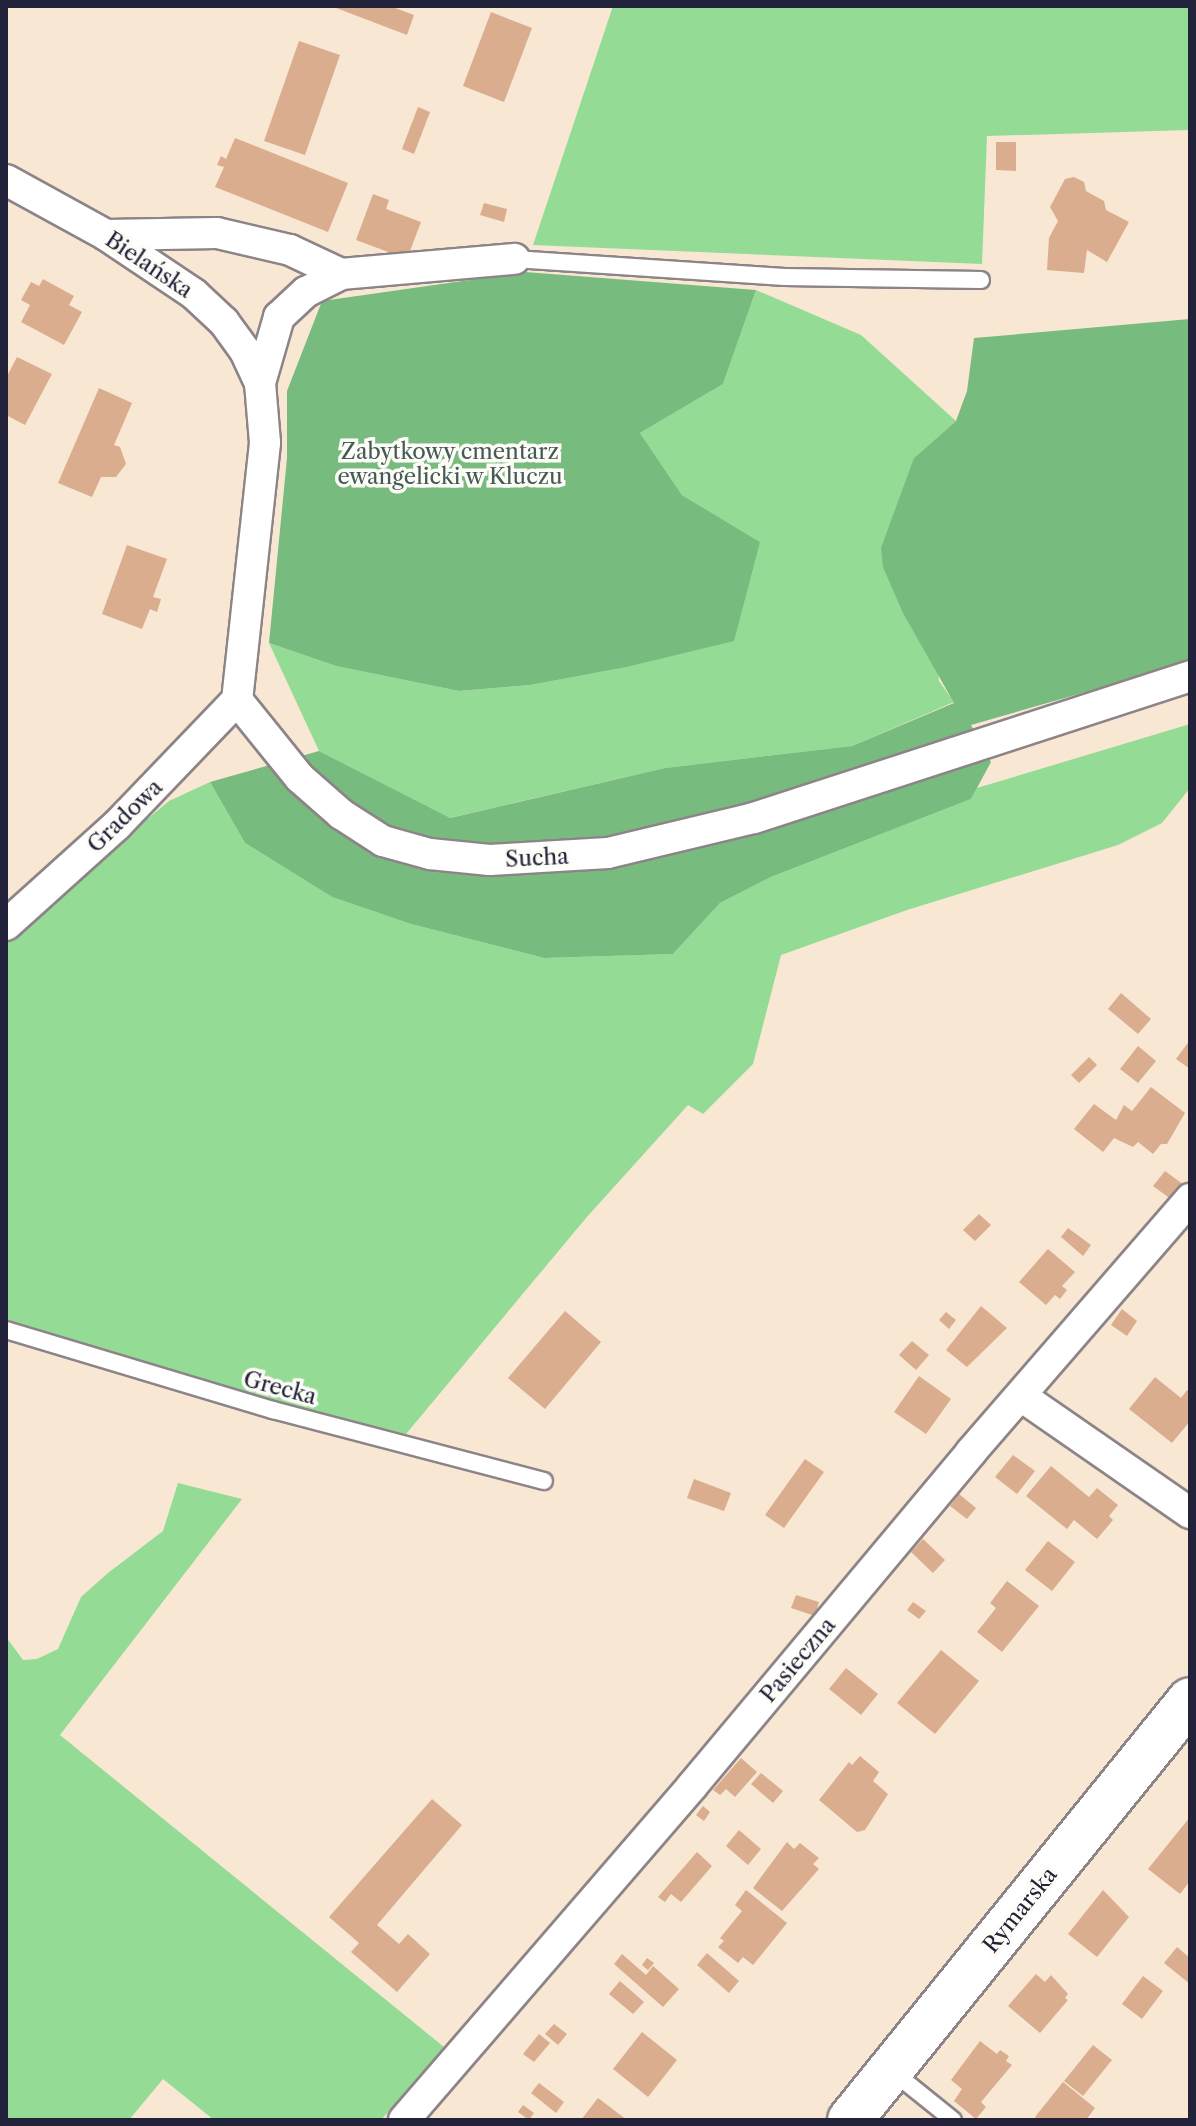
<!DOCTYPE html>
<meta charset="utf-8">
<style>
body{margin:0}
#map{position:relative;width:1196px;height:2126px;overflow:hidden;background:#f8e7d3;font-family:"Libre Caslon Text",serif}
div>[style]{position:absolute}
.green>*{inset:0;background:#94db95}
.forest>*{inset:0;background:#77bb7e}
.building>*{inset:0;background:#daad8f}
.roads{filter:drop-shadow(2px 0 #8d8487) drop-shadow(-2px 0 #8d8487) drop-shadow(0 2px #8d8487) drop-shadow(0 -2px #8d8487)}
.lane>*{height:16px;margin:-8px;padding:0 8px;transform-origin:8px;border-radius:8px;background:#fff}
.street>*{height:30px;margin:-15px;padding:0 15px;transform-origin:15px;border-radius:15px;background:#fff}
.primary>*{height:44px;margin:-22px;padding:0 22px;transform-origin:22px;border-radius:22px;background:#fff}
span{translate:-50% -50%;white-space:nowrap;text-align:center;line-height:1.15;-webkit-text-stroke:7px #fdfcf7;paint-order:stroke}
.street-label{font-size:22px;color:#22223b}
.park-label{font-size:22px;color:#445a56}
.frame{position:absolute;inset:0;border:8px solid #22223b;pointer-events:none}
</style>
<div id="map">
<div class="green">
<div style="clip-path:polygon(613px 6px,1190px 6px,1190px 130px,987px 136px,982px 264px,533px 245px)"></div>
<div style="clip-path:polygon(756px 290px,861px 335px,956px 421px,914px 458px,939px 681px,954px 702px,852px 746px,665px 768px,449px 818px,319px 751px,269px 643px,336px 666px,459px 691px,530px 685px,622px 668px,760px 542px,682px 495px,640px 433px,723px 384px)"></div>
<div style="clip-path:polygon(1190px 724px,1190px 788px,1162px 823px,1118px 845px,907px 910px,781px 955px,753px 1064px,703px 1114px,688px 1105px,586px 1218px,406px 1434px,300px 1409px,108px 1354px,6px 1319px,6px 937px,169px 801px,210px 782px,245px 843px,332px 897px,411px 924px,544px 958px,673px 954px,720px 903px,771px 877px,971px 799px,977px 788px)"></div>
<div style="clip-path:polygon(178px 1483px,242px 1499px,60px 1735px,444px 2047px,381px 2120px,214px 2120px,163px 2079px,129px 2120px,6px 2120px,6px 1637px,23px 1660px,37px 1659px,58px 1649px,81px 1597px,108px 1573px,163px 1531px)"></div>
</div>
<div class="forest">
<div style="clip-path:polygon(525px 272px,756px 290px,723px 384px,640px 433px,682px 495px,760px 542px,734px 641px,622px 668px,530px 685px,459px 691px,336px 666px,269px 643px,287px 458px,287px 391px,322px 301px)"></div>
<div style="clip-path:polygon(1190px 319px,1190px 662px,971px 725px,991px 762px,971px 799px,771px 877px,720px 903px,673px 954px,544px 958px,411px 924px,332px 897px,245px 843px,210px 782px,319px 751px,450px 818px,665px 768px,852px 746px,954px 703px,903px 613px,883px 567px,881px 548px,914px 458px,956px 421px,967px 391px,974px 338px)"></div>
</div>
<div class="building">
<div style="clip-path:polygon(331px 6px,390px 6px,414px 15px,407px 35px)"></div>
<div style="clip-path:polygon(491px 12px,532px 28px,504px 102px,463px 86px)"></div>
<div style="clip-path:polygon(299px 41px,340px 55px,305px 155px,264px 141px)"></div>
<div style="clip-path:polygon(418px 107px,430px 112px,414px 154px,402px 149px)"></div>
<div style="clip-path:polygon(235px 138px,348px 183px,328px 232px,215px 187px,224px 167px,217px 165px,221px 156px,226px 159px)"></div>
<div style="clip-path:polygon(996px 142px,1016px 142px,1016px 171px,996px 170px)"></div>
<div style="clip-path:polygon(1074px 177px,1084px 182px,1086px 191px,1104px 201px,1106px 210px,1129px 222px,1107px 262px,1087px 250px,1084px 273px,1047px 270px,1049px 238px,1058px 221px,1050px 207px,1065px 179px)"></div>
<div style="clip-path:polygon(373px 194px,389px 200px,386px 209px,421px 222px,407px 259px,356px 240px)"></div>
<div style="clip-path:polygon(484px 203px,507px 209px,504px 222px,480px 215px)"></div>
<div style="clip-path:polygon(43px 279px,74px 296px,69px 305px,82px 312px,64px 345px,21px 322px,30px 305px,21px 300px,31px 282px,39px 286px)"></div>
<div style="clip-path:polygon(17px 357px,52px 374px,25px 425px,6px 415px,6px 378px)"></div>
<div style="clip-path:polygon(99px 388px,132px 403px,114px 445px,120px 447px,126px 464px,116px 477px,101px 477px,92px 497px,58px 483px)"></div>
<div style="clip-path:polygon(127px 545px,167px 559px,153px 597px,161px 599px,157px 612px,150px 609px,142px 629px,102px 614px)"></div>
<div style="clip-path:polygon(1121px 993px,1151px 1019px,1138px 1034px,1108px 1009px)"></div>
<div style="clip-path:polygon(1190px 1040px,1190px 1069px,1176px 1059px)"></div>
<div style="clip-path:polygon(1138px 1046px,1156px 1061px,1138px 1083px,1120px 1069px)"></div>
<div style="clip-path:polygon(1089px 1057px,1097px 1065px,1079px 1083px,1071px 1075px)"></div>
<div style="clip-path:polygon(1151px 1087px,1185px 1113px,1167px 1144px,1161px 1144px,1153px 1154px,1138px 1142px,1133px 1147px,1114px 1138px,1103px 1152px,1074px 1129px,1094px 1104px,1116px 1120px,1124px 1105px,1132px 1111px)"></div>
<div style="clip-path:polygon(1165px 1171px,1184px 1185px,1172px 1200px,1153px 1186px)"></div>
<div style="clip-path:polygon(979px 1214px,991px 1225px,975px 1241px,963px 1230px)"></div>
<div style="clip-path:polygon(1068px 1228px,1091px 1245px,1083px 1256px,1061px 1237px)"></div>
<div style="clip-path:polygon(1048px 1249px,1075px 1272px,1062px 1286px,1067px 1290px,1060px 1299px,1055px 1295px,1046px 1305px,1019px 1282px)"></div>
<div style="clip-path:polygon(981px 1306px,1007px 1328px,967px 1367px,946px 1350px)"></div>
<div style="clip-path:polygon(1122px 1309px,1137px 1321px,1127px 1336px,1111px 1325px)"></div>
<div style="clip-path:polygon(565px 1311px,601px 1342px,545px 1409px,508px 1378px)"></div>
<div style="clip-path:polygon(946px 1312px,956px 1320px,949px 1329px,939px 1320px)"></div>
<div style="clip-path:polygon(912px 1341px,929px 1355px,916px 1370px,899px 1355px)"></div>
<div style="clip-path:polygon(919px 1376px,951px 1399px,926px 1434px,894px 1412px)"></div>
<div style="clip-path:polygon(1155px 1377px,1181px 1398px,1187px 1390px,1190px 1392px,1190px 1421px,1172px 1443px,1129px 1409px)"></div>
<div style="clip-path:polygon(1013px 1455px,1035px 1471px,1017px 1494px,995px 1477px)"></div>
<div style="clip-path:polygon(805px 1459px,824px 1472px,784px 1528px,765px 1515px)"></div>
<div style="clip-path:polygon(1051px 1466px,1089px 1497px,1097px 1488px,1118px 1505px,1109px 1516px,1113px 1520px,1097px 1539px,1074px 1520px,1067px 1529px,1026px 1496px)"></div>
<div style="clip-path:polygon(694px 1479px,731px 1493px,724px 1511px,687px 1498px)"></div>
<div style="clip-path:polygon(959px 1494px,976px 1508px,967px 1519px,950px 1506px)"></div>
<div style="clip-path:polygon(923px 1539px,945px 1560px,933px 1573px,911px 1552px)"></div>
<div style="clip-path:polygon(1048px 1541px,1075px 1562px,1052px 1591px,1025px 1570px)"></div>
<div style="clip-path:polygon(1007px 1581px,1039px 1606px,1002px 1652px,977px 1632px,996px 1608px,990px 1603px)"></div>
<div style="clip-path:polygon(796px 1595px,819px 1602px,815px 1616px,791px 1608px)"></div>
<div style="clip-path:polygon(913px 1602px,926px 1611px,919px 1619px,907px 1610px)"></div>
<div style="clip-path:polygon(941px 1650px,979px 1681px,935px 1734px,897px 1703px)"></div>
<div style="clip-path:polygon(846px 1668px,878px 1694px,861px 1715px,829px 1689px)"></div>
<div style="clip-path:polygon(860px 1756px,879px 1772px,873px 1781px,888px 1794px,865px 1830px,857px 1832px,819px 1800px,849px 1762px,852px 1765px)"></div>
<div style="clip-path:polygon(741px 1758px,757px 1772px,735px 1797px,726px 1789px,720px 1795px,713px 1790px)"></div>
<div style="clip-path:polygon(761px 1773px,783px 1791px,773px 1803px,751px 1784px)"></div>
<div style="clip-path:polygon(432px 1799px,462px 1825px,377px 1925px,399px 1944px,408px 1934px,430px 1954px,397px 1992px,351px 1952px,359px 1943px,329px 1917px)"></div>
<div style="clip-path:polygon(703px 1806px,710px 1812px,704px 1821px,696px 1815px)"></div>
<div style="clip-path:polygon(1190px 1817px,1190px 1881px,1180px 1894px,1148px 1869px)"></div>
<div style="clip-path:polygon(739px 1830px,761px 1849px,748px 1865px,726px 1846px)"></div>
<div style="clip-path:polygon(787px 1842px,794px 1849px,800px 1843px,819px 1858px,813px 1864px,819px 1869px,782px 1911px,753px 1888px)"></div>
<div style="clip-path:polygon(697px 1852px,712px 1866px,681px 1902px,671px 1894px,665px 1902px,658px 1897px)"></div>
<div style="clip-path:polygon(746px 1890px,787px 1923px,753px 1965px,743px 1957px,738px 1963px,718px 1947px,724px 1941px,720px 1938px,742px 1911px,735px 1905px)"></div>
<div style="clip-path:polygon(1103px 1890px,1129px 1917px,1097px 1957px,1068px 1934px)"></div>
<div style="clip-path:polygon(1177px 1947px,1190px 1958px,1190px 1984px,1164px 1963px)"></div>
<div style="clip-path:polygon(707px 1953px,739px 1981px,729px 1993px,697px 1965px)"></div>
<div style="clip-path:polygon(622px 1954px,646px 1975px,653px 1966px,679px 1989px,663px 2007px,614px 1964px)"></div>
<div style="clip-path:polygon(647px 1958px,654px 1963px,648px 1970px,642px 1965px)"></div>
<div style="clip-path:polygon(1036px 1974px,1045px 1982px,1051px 1975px,1068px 1994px,1065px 1998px,1068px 2000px,1040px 2033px,1008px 2006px)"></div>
<div style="clip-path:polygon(1143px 1976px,1163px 1991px,1142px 2019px,1122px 2004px)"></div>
<div style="clip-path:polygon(620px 1981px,644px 2002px,633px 2014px,609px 1994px)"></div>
<div style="clip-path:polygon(554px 2024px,567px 2034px,558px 2045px,545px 2034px)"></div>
<div style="clip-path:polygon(642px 2032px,677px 2060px,648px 2097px,613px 2069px)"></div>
<div style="clip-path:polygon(539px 2034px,550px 2043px,534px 2062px,523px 2054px)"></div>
<div style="clip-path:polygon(980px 2041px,997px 2054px,1000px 2050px,1009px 2056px,1006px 2061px,1012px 2065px,981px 2102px,986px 2107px,976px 2119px,954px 2101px,962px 2089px,951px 2080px)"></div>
<div style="clip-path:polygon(1093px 2045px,1112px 2060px,1083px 2096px,1064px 2081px)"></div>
<div style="clip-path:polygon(1063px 2082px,1095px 2108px,1086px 2120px,1039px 2120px,1035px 2117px)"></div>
<div style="clip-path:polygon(539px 2083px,564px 2102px,556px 2113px,531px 2093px)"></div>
<div style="clip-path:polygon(598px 2098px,627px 2120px,581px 2120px)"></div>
<div style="clip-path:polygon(523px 2105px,534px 2113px,529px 2120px,518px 2112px)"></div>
</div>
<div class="roads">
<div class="lane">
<div style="left:514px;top:259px;width:271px;rotate:3.8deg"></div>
<div style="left:784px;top:277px;width:197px;rotate:0.9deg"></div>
<div style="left:6px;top:1330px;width:279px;rotate:16.7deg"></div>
<div style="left:273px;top:1410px;width:280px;rotate:14.7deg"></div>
<div style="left:892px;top:2071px;width:78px;rotate:38.8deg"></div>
</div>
<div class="street">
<div style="left:6px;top:180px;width:114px;rotate:28.8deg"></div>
<div style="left:106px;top:235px;width:106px;rotate:33.8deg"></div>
<div style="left:194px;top:294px;width:41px;rotate:43deg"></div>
<div style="left:224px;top:322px;width:36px;rotate:54deg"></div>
<div style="left:245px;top:351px;width:35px;rotate:65deg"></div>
<div style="left:260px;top:383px;width:60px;rotate:85.2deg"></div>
<div style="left:265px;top:443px;width:259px;rotate:96.2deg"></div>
<div style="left:237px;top:700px;width:100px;rotate:51.1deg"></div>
<div style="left:300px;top:778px;width:55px;rotate:41.3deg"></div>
<div style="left:341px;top:814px;width:50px;rotate:32.7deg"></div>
<div style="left:383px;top:841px;width:49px;rotate:15.5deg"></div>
<div style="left:430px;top:854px;width:60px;rotate:5.7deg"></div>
<div style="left:490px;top:860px;width:118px;rotate:-3.4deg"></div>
<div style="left:608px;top:853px;width:150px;rotate:-13.5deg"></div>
<div style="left:754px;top:818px;width:459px;rotate:-18deg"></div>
<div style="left:106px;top:235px;width:111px;rotate:-1deg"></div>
<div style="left:217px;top:233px;width:75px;rotate:13.1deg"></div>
<div style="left:290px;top:250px;width:56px;rotate:25.2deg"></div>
<div style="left:260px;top:383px;width:69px;rotate:-73.9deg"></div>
<div style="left:279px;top:317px;width:37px;rotate:-43deg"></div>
<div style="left:306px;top:292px;width:39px;rotate:-27deg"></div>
<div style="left:341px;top:274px;width:174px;rotate:-5deg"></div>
<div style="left:6px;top:925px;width:149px;rotate:-42deg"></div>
<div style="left:117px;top:825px;width:173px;rotate:-46.2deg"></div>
<div style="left:1021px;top:1396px;width:206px;rotate:34.7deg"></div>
<div style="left:404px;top:2120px;width:441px;rotate:-49.2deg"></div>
<div style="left:692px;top:1786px;width:435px;rotate:-50.1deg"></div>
<div style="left:971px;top:1452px;width:335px;rotate:-49.1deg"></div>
</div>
<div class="primary">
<div style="left:850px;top:2120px;width:540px;rotate:-51.01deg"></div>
</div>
</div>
<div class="street-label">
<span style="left:149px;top:265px;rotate:34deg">Bielańska</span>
<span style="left:125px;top:816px;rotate:-44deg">Gradowa</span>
<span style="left:537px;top:858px;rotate:-3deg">Sucha</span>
<span style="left:280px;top:1388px;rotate:15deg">Grecka</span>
<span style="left:798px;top:1660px;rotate:-50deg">Pasieczna</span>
<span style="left:1020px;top:1910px;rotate:-51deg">Rymarska</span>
</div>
<div class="park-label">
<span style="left:450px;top:464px">Zabytkowy cmentarz<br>ewangelicki w Kluczu</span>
</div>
<div class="frame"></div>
</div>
